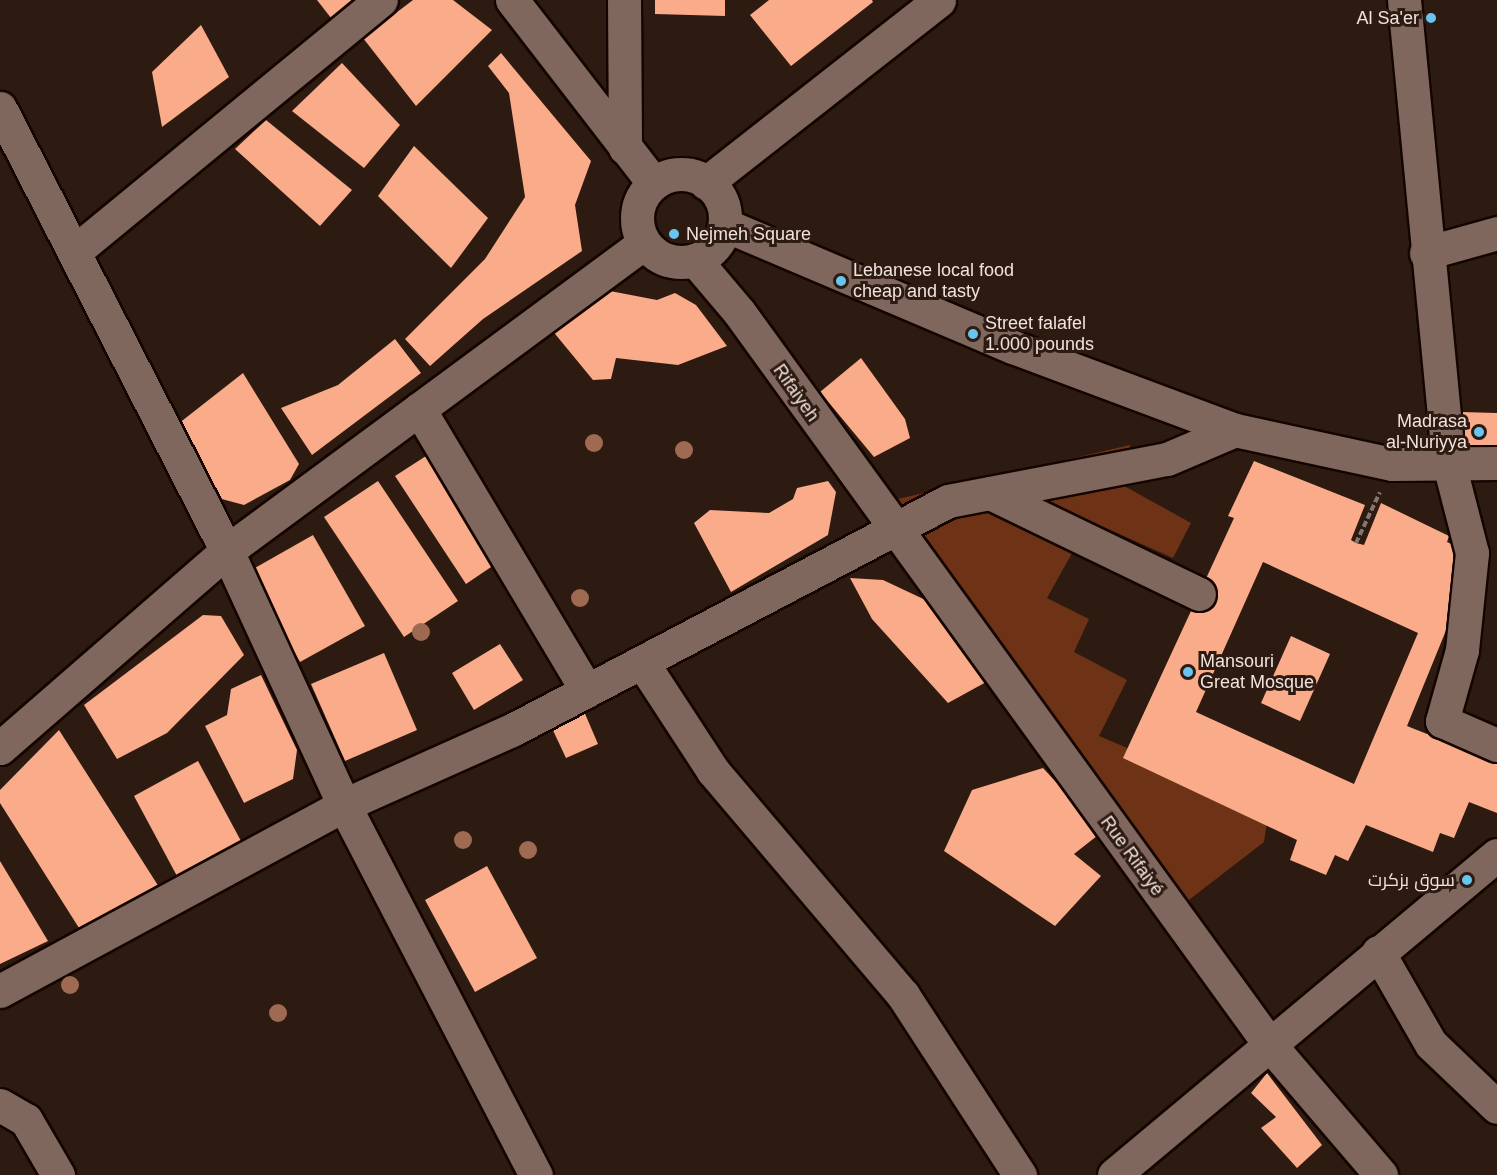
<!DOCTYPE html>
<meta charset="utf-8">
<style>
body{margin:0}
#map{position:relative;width:1497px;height:1175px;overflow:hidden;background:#2d1a11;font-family:Arial,Cairo,sans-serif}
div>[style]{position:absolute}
.green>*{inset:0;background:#6e3316}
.building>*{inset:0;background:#f9ab8a}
.path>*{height:4px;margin-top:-2px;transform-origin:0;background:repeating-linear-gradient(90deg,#85756e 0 6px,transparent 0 9px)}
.roads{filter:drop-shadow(2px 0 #140501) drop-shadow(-2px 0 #140501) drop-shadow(0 2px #140501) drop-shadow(0 -2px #140501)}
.street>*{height:33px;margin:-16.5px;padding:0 16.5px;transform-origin:16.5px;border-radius:16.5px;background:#7f675d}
.street>.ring{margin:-16.5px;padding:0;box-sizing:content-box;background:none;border:33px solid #7f675d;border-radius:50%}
.trees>*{width:18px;height:18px;margin:-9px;border-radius:50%;background:#9e6a52}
.dots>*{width:16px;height:16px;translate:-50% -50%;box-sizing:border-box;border:3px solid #2d1a11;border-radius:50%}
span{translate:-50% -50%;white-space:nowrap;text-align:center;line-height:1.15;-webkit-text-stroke:6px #2d1a11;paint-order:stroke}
.poi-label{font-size:18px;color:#f0e2dd}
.right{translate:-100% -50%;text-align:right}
.left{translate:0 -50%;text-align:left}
.street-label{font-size:18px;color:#f0e2dd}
</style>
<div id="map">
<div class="green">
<div style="clip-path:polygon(1130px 445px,1126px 487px,1191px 523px,1173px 558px,1090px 521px,1047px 598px,1089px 619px,1074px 652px,1127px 680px,1099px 736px,1269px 808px,1264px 842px,1181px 906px,885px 502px)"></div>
</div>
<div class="building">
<div style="clip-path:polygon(317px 0,353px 0,331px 18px)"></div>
<div style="clip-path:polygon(413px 0,453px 0,492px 30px,416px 106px,363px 38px)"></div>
<div style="clip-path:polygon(655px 0,725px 0,725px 16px,655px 14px)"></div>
<div style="clip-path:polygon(769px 0,872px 0,873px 2px,791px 66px,750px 15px)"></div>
<div style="clip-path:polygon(201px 25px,229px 77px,162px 127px,152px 72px)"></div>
<div style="clip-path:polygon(501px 53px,591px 161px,575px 205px,582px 251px,483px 319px,430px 366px,405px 339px,485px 259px,525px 197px,509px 93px,488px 66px)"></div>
<div style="clip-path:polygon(342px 63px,400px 125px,364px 168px,292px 111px)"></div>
<div style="clip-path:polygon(266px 120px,352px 190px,320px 226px,235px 149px)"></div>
<div style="clip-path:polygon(414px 146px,488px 218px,451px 268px,378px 196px)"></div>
<div style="clip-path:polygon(610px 291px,657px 300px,675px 293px,696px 305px,727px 346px,678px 365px,616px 358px,611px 379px,593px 380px,551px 329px)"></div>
<div style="clip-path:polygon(395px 339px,421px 373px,312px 455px,281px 408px,338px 385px)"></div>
<div style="clip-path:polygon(861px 358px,905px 419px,910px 438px,874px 457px,820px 392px)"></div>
<div style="clip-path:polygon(243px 373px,299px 464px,290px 480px,244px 505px,218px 498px,178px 424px)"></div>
<div style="clip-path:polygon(1461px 412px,1497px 413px,1497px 453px,1460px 451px)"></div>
<div style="clip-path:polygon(426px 456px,497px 563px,466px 584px,395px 476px)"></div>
<div style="clip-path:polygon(evenodd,1254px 461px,1365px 505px,1351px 540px,1356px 543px,1364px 545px,1381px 503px,1449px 536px,1447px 542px,1467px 551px,1447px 628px,1407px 726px,1427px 734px,1431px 724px,1497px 751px,1497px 813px,1469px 802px,1454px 838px,1440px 833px,1433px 852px,1366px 825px,1348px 861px,1335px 855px,1326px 875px,1290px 860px,1297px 840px,1123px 758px,1234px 518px,1228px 516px,1254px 461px,1263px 562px,1418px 633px,1354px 784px,1196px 712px,1263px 562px)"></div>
<div style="clip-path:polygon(378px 481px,458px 601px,404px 637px,324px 517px)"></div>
<div style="clip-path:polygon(828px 481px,836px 492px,828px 535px,731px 592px,694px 523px,710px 510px,769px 513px,793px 499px,797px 488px)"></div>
<div style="clip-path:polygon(313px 535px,365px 626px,300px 662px,248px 572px)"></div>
<div style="clip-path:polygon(850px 578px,883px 580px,934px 604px,988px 681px,948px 703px,872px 619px)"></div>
<div style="clip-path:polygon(203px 615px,221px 616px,244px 655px,167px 733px,117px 759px,84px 705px)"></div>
<div style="clip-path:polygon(1291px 636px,1330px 654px,1300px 721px,1261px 703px)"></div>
<div style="clip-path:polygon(500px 644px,523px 680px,474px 710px,452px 673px)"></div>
<div style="clip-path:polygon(384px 653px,417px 730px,345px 761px,311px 684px)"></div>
<div style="clip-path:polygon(261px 675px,297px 750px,293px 779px,244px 803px,205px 726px,227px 715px,231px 689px)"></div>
<div style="clip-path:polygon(583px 709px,598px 744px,566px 758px,550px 724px)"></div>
<div style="clip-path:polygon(59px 730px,159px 887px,79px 928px,0 803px,0 790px)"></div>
<div style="clip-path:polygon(198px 761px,241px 841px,177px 876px,134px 796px)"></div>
<div style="clip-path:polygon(1043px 768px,1102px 832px,1074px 854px,1101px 876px,1055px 926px,944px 851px,972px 790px)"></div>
<div style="clip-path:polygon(0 861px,48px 941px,0 964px)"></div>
<div style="clip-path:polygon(487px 866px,537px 958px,475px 992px,425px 900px)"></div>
<div style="clip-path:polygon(1267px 1073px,1322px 1145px,1297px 1168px,1261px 1128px,1276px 1117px,1251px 1093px)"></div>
</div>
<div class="path">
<div style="left:1356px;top:543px;width:56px;rotate:-64.8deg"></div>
</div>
<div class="roads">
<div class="street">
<div style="left:512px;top:0;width:232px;rotate:52.3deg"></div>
<div style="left:624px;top:0;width:148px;rotate:89.6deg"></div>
<div style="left:1404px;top:0;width:466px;rotate:84.5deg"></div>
<div style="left:1449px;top:464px;width:92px;rotate:75.5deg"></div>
<div style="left:1472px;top:553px;width:98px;rotate:95.9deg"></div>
<div style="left:1462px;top:650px;width:74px;rotate:105.7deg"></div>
<div style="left:1442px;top:721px;width:60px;rotate:23.6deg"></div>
<div style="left:0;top:108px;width:498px;rotate:62.9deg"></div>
<div style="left:227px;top:551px;width:280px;rotate:65.3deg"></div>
<div style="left:344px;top:805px;width:417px;rotate:62.6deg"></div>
<div class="ring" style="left:637px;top:174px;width:55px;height:55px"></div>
<div style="left:706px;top:183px;width:296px;rotate:-38.1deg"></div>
<div style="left:725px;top:225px;width:313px;rotate:23deg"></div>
<div style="left:1013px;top:347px;width:237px;rotate:20.5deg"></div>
<div style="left:1235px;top:430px;width:161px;rotate:12.2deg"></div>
<div style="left:1392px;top:464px;width:105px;rotate:-0.5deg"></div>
<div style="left:74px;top:252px;width:397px;rotate:-39.4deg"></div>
<div style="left:1426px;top:253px;width:74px;rotate:-15.7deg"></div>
<div style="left:695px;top:260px;width:68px;rotate:49.8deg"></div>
<div style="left:739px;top:312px;width:905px;rotate:54.08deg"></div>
<div style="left:1270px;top:1045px;width:171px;rotate:49.5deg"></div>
<div style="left:419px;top:409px;width:328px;rotate:59.2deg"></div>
<div style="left:990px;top:493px;width:232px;rotate:25.8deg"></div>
<div style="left:642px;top:662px;width:130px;rotate:56.9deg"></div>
<div style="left:713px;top:771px;width:294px;rotate:49.7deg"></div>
<div style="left:903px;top:995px;width:215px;rotate:57deg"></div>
<div style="left:0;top:748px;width:301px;rotate:-41deg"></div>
<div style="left:227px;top:551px;width:518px;rotate:-36.45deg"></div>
<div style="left:1378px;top:952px;width:106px;rotate:60.1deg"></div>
<div style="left:1431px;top:1044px;width:91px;rotate:43.7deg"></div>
<div style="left:0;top:991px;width:391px;rotate:-28.4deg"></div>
<div style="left:344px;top:805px;width:184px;rotate:-24.1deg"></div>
<div style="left:512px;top:730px;width:492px;rotate:-27.7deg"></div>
<div style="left:948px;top:501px;width:223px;rotate:-10.9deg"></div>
<div style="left:1167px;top:459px;width:74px;rotate:-23.1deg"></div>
<div style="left:0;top:1105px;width:30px;rotate:30deg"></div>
<div style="left:26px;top:1120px;width:64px;rotate:59.8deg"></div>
<div style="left:1114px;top:1175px;width:499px;rotate:-39.9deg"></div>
</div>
</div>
<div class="trees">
<div style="left:594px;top:443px"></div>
<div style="left:684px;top:450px"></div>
<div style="left:580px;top:598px"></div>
<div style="left:421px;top:632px"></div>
<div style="left:463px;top:840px"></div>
<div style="left:528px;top:850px"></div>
<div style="left:70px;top:985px"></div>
<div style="left:278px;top:1013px"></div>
</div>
<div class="dots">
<div style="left:1431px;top:18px;background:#69c4f0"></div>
<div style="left:674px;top:234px;background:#69c4f0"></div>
<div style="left:841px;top:281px;background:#69c4f0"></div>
<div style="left:973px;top:334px;background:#69c4f0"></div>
<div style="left:1479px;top:432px;background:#69c4f0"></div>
<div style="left:1188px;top:672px;background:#69c4f0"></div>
<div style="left:1467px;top:880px;background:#69c4f0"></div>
</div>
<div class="poi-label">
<span class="right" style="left:1419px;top:18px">Al Sa'er</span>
<span class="left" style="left:686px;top:234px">Nejmeh Square</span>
<span class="left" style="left:853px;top:281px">Lebanese local food<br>cheap and tasty</span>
<span class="left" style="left:985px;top:334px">Street falafel<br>1.000 pounds</span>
<span class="right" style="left:1467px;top:432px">Madrasa<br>al-Nuriyya</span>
<span class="left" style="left:1200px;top:672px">Mansouri<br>Great Mosque</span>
<span class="right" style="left:1455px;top:880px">سوق بزكرت</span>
</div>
<div class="street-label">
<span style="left:796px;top:393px;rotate:55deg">Rifaiyeh</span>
<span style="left:1132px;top:856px;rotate:54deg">Rue Rifaiyé</span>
</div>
</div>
